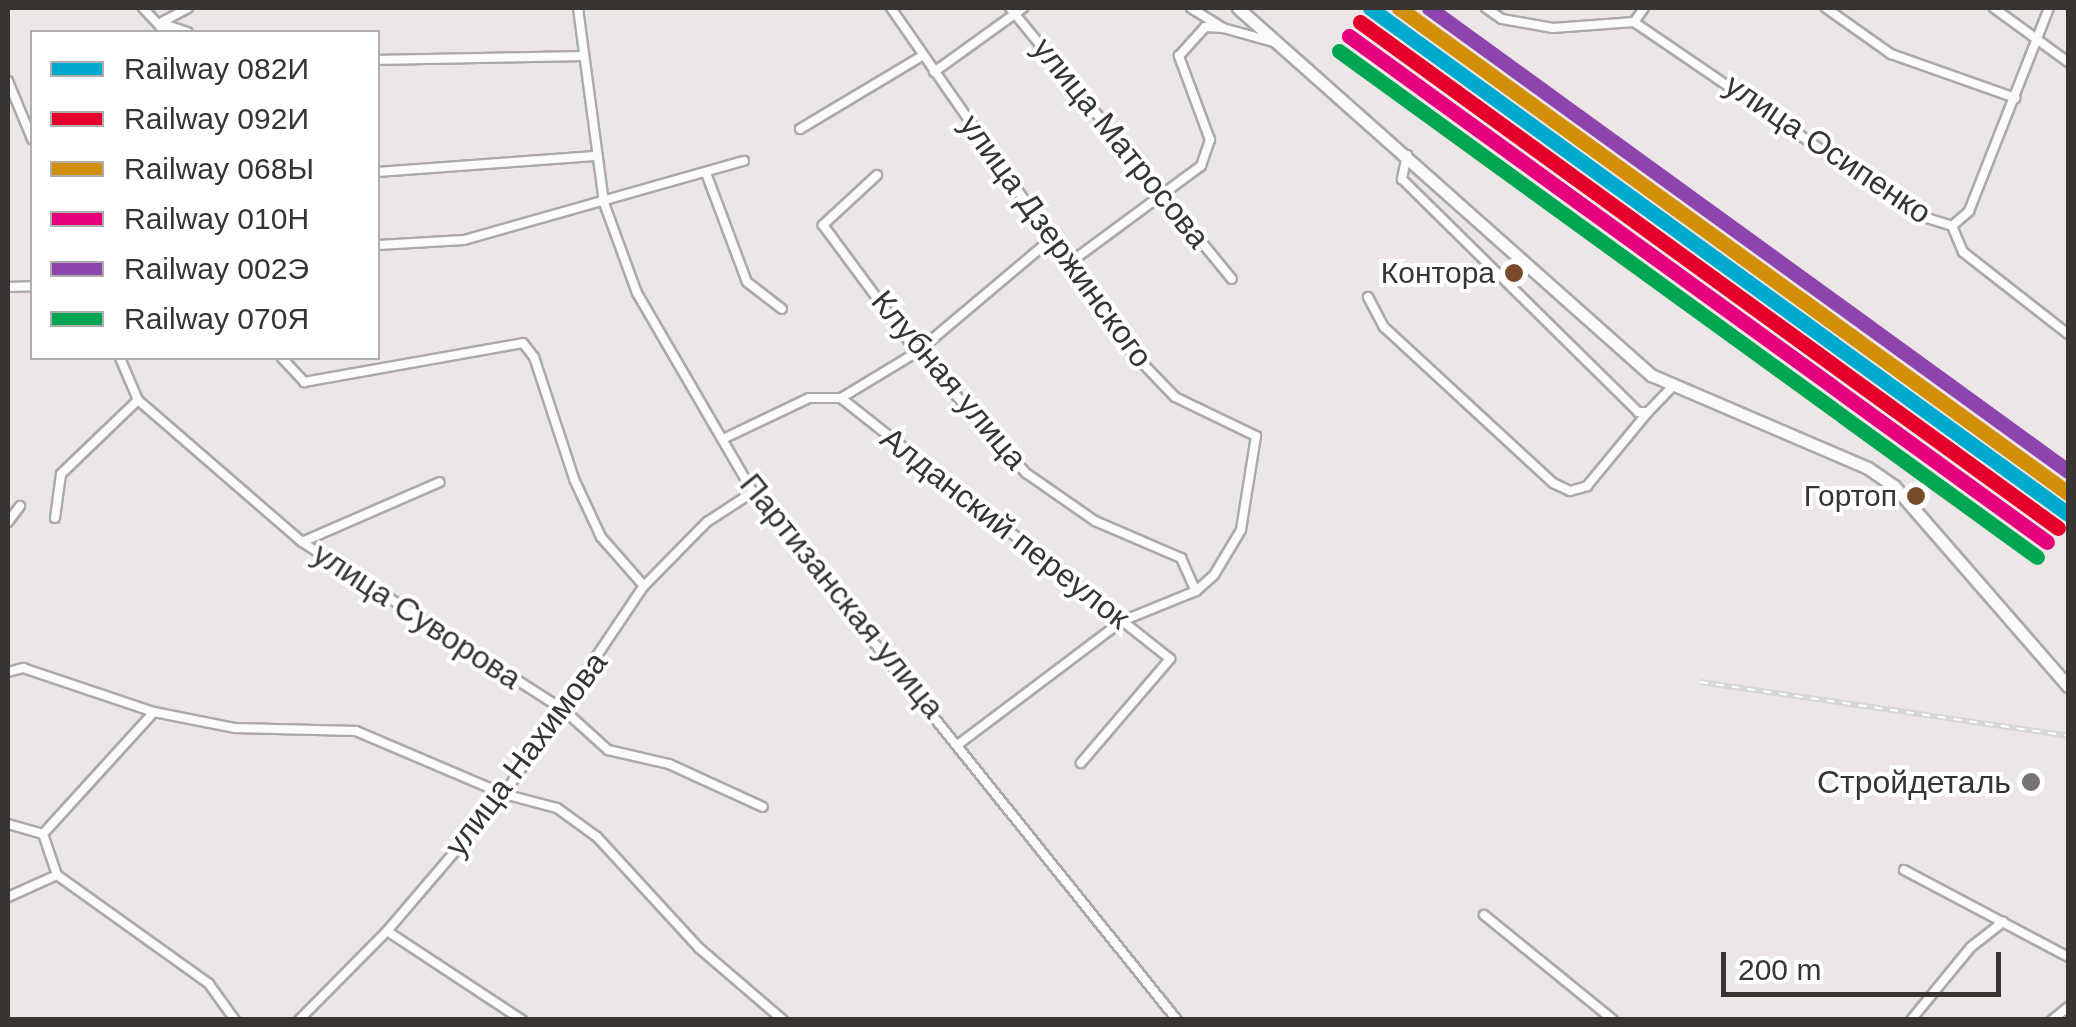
<!DOCTYPE html>
<meta charset="utf-8">
<style>
body{margin:0}
#map{position:relative;width:2076px;height:1027px;overflow:hidden;background:#ece7e6;font-family:Arial,sans-serif}
div>[style]{position:absolute}
.roads{filter:drop-shadow(2px 0 #ada9a8) drop-shadow(-2px 0 #ada9a8) drop-shadow(0 2px #ada9a8) drop-shadow(0 -2px #ada9a8)}
.street>*{height:8px;margin:-4px;padding:0 4px;transform-origin:4px;border-radius:4px;background:#fcfbfb}
.secondary>*{height:11px;margin:-5.5px;padding:0 5.5px;transform-origin:5.5px;border-radius:5.5px;background:#fcfbfb}
.rail>*{height:6px;margin-top:-3px;transform-origin:0;background:repeating-linear-gradient(90deg,#fff 0 8px,#d8d7d7 0 16px);box-sizing:border-box;border-block:2px solid #d8d7d7}
.rail-1>*{height:15px;margin:-7.5px;padding:0 7.5px;transform-origin:7.5px;border-radius:7.5px;background:#00a9ce}
.rail-2>*{height:15px;margin:-7.5px;padding:0 7.5px;transform-origin:7.5px;border-radius:7.5px;background:#e4002b}
.rail-3>*{height:15px;margin:-7.5px;padding:0 7.5px;transform-origin:7.5px;border-radius:7.5px;background:#d18f0a}
.rail-4>*{height:15px;margin:-7.5px;padding:0 7.5px;transform-origin:7.5px;border-radius:7.5px;background:#e5007d}
.rail-5>*{height:15px;margin:-7.5px;padding:0 7.5px;transform-origin:7.5px;border-radius:7.5px;background:#8e44ad}
.rail-6>*{height:15px;margin:-7.5px;padding:0 7.5px;transform-origin:7.5px;border-radius:7.5px;background:#00a651}
.dots>*{width:28px;height:28px;translate:-50% -50%;box-sizing:border-box;border:5px solid #fff;border-radius:50%}
span{translate:-50% -50%;white-space:nowrap;text-align:center;line-height:1.15;-webkit-text-stroke:8px #fff;paint-order:stroke}
.bus-label{font-size:30px;color:#373432}
.right{translate:-100% -50%;text-align:right}
.street-label{font-size:32px;color:#373432}
.poi-label{font-size:32px;color:#373432}
.frame{position:absolute;inset:0;border:10px solid #373432;pointer-events:none}
.legend{position:absolute;left:30px;top:30px;width:350px;height:330px;box-sizing:border-box;background:#fff;border:2px solid #afaead;margin:0;padding:12px 18px;list-style:none;font-size:30px;color:#373432}
.legend li{display:flex;align-items:center;gap:20px;height:50px}
.legend b{width:50px;border:2px solid #afaead}
.scale{position:absolute;left:1721px;top:952px;width:280px;height:45px;box-sizing:border-box;border:5px solid #373432;border-top:0;padding-left:12px;font-size:30px;line-height:35px;white-space:nowrap;color:#373432;-webkit-text-stroke:8px #fff;paint-order:stroke}
</style>
<div id="map">
<div class="roads">
<div class="street">
<div style="left:143px;top:8px;width:33px;rotate:47deg"></div>
<div style="left:578px;top:8px;width:197px;rotate:82.4deg"></div>
<div style="left:604px;top:203px;width:96px;rotate:69.9deg"></div>
<div style="left:637px;top:293px;width:230px;rotate:59.8deg"></div>
<div style="left:753px;top:492px;width:677px;rotate:51.23deg"></div>
<div style="left:891px;top:8px;width:410px;rotate:55.2deg"></div>
<div style="left:1125px;top:345px;width:72px;rotate:46.1deg"></div>
<div style="left:1175px;top:397px;width:90px;rotate:25.7deg"></div>
<div style="left:1256px;top:436px;width:95px;rotate:99.1deg"></div>
<div style="left:1241px;top:530px;width:52px;rotate:121deg"></div>
<div style="left:1214px;top:575px;width:24px;rotate:138deg"></div>
<div style="left:1196px;top:591px;width:80px;rotate:157.9deg"></div>
<div style="left:1122px;top:621px;width:203px;rotate:143deg"></div>
<div style="left:1010px;top:8px;width:350px;rotate:50.7deg"></div>
<div style="left:1191px;top:8px;width:38px;rotate:32deg"></div>
<div style="left:1223px;top:28px;width:53px;rotate:15.4deg"></div>
<div style="left:1486px;top:8px;width:19px;rotate:35deg"></div>
<div style="left:1502px;top:19px;width:52px;rotate:10deg"></div>
<div style="left:1553px;top:28px;width:81px;rotate:-4.2deg"></div>
<div style="left:1634px;top:22px;width:343px;rotate:34.3deg"></div>
<div style="left:1917px;top:215px;width:37px;rotate:17deg"></div>
<div style="left:1826px;top:8px;width:80px;rotate:35.3deg"></div>
<div style="left:1891px;top:54px;width:132px;rotate:19.5deg"></div>
<div style="left:1994px;top:8px;width:92px;rotate:36.1deg"></div>
<div style="left:1634px;top:22px;width:17px;rotate:-54deg"></div>
<div style="left:160px;top:23px;width:32px;rotate:-28deg"></div>
<div style="left:160px;top:23px;width:29px;rotate:18deg"></div>
<div style="left:378px;top:60px;width:203px;rotate:-1.1deg"></div>
<div style="left:934px;top:72px;width:110px;rotate:-35.7deg"></div>
<div style="left:8px;top:81px;width:63px;rotate:67.5deg"></div>
<div style="left:800px;top:129px;width:142px;rotate:-30.9deg"></div>
<div style="left:1407px;top:155px;width:25px;rotate:102deg"></div>
<div style="left:1402px;top:179px;width:332px;rotate:44.6deg"></div>
<div style="left:1638px;top:412px;width:10px"></div>
<div style="left:1648px;top:412px;width:37px;rotate:-46deg"></div>
<div style="left:378px;top:172px;width:220px;rotate:-4.2deg"></div>
<div style="left:706px;top:173px;width:116px;rotate:69.4deg"></div>
<div style="left:747px;top:282px;width:44px;rotate:37.6deg"></div>
<div style="left:877px;top:175px;width:74px;rotate:137.2deg"></div>
<div style="left:823px;top:225px;width:158px;rotate:53.5deg"></div>
<div style="left:917px;top:352px;width:163px;rotate:48deg"></div>
<div style="left:1026px;top:473px;width:84px;rotate:34.8deg"></div>
<div style="left:1095px;top:521px;width:94px;rotate:23.3deg"></div>
<div style="left:1181px;top:558px;width:36px;rotate:66deg"></div>
<div style="left:1952px;top:226px;width:23px;rotate:-41deg"></div>
<div style="left:1969px;top:211px;width:218px;rotate:-68.5deg"></div>
<div style="left:1952px;top:226px;width:28px;rotate:67deg"></div>
<div style="left:1963px;top:252px;width:133px;rotate:38deg"></div>
<div style="left:378px;top:245px;width:86px;rotate:-3.3deg"></div>
<div style="left:464px;top:240px;width:291px;rotate:-15.8deg"></div>
<div style="left:1068px;top:264px;width:165px;rotate:-36.4deg"></div>
<div style="left:1201px;top:166px;width:28px;rotate:-71deg"></div>
<div style="left:1210px;top:140px;width:90px;rotate:-110.3deg"></div>
<div style="left:1179px;top:56px;width:39px;rotate:-48deg"></div>
<div style="left:1205px;top:27px;width:18px;rotate:3deg"></div>
<div style="left:8px;top:287px;width:24px;rotate:-2deg"></div>
<div style="left:1368px;top:297px;width:34px;rotate:62deg"></div>
<div style="left:1384px;top:327px;width:230px;rotate:42.7deg"></div>
<div style="left:1553px;top:483px;width:19px;rotate:25deg"></div>
<div style="left:1570px;top:491px;width:18px;rotate:-16deg"></div>
<div style="left:1587px;top:486px;width:96px;rotate:-50.5deg"></div>
<div style="left:120px;top:358px;width:46px;rotate:66.8deg"></div>
<div style="left:138px;top:400px;width:217px;rotate:40.9deg"></div>
<div style="left:302px;top:542px;width:313px;rotate:32.7deg"></div>
<div style="left:565px;top:711px;width:58px;rotate:42.2deg"></div>
<div style="left:608px;top:750px;width:63px;rotate:12.9deg"></div>
<div style="left:669px;top:764px;width:103px;rotate:24.6deg"></div>
<div style="left:282px;top:358px;width:33px;rotate:47deg"></div>
<div style="left:304px;top:382px;width:222px;rotate:-10.1deg"></div>
<div style="left:523px;top:343px;width:18px;rotate:52deg"></div>
<div style="left:534px;top:357px;width:128px;rotate:71.8deg"></div>
<div style="left:574px;top:479px;width:64px;rotate:65deg"></div>
<div style="left:601px;top:537px;width:65px;rotate:48.7deg"></div>
<div style="left:841px;top:398px;width:420px;rotate:38.4deg"></div>
<div style="left:1170px;top:659px;width:137px;rotate:130.6deg"></div>
<div style="left:723px;top:439px;width:95px;rotate:-25.5deg"></div>
<div style="left:809px;top:398px;width:32px"></div>
<div style="left:841px;top:398px;width:89px;rotate:-31.2deg"></div>
<div style="left:917px;top:352px;width:175px;rotate:-40.1deg"></div>
<div style="left:55px;top:518px;width:44px;rotate:-82.2deg"></div>
<div style="left:61px;top:474px;width:107px;rotate:-43.9deg"></div>
<div style="left:8px;top:522px;width:20px;rotate:-53deg"></div>
<div style="left:302px;top:542px;width:150px;rotate:-23.5deg"></div>
<div style="left:8px;top:672px;width:16px;rotate:-15deg"></div>
<div style="left:23px;top:668px;width:138px;rotate:18.6deg"></div>
<div style="left:154px;top:712px;width:83px;rotate:11.2deg"></div>
<div style="left:235px;top:728px;width:121px;rotate:1.4deg"></div>
<div style="left:356px;top:731px;width:161px;rotate:23.1deg"></div>
<div style="left:504px;top:794px;width:55px;rotate:14.8deg"></div>
<div style="left:557px;top:808px;width:49px;rotate:35.9deg"></div>
<div style="left:597px;top:837px;width:151px;rotate:47.4deg"></div>
<div style="left:699px;top:948px;width:111px;rotate:40.6deg"></div>
<div style="left:154px;top:712px;width:165px;rotate:132.3deg"></div>
<div style="left:43px;top:834px;width:43px;rotate:71.1deg"></div>
<div style="left:57px;top:875px;width:187px;rotate:35.6deg"></div>
<div style="left:209px;top:984px;width:44px;rotate:54.2deg"></div>
<div style="left:8px;top:824px;width:36px;rotate:16deg"></div>
<div style="left:1904px;top:870px;width:186px;rotate:27.9deg"></div>
<div style="left:8px;top:897px;width:54px;rotate:-24.2deg"></div>
<div style="left:1484px;top:915px;width:166px;rotate:39.1deg"></div>
<div style="left:387px;top:931px;width:162px;rotate:33.4deg"></div>
<div style="left:299px;top:1020px;width:125px;rotate:-45.3deg"></div>
<div style="left:387px;top:931px;width:180px;rotate:-49.5deg"></div>
<div style="left:504px;top:794px;width:251px;rotate:-56.1deg"></div>
<div style="left:644px;top:586px;width:90px;rotate:-45.5deg"></div>
<div style="left:707px;top:522px;width:55px;rotate:-33.1deg"></div>
<div style="left:1911px;top:1020px;width:94px;rotate:-50.6deg"></div>
<div style="left:1971px;top:947px;width:41px;rotate:-38deg"></div>
<div style="left:2052px;top:1020px;width:21px;rotate:-39deg"></div>
</div>
<div class="secondary">
<div style="left:1238px;top:8px;width:553px;rotate:41.62deg"></div>
<div style="left:1651px;top:375px;width:236px;rotate:23.2deg"></div>
<div style="left:1868px;top:468px;width:32px;rotate:35deg"></div>
<div style="left:1894px;top:486px;width:265px;rotate:49deg"></div>
</div>
</div>
<div class="rail">
<div style="left:1405px;top:8px;width:823px;rotate:36.3deg"></div>
<div style="left:1700px;top:682px;width:372px;rotate:8.3deg"></div>
</div>
<div class="rail-1">
<div style="left:1370px;top:8px;width:862px;rotate:35.94deg"></div>
</div>
<div class="rail-2">
<div style="left:1360px;top:22px;width:862px;rotate:35.94deg"></div>
</div>
<div class="rail-3">
<div style="left:1399px;top:8px;width:826px;rotate:35.94deg"></div>
</div>
<div class="rail-4">
<div style="left:1349px;top:36px;width:862px;rotate:35.94deg"></div>
</div>
<div class="rail-5">
<div style="left:1429px;top:8px;width:789px;rotate:35.93deg"></div>
</div>
<div class="rail-6">
<div style="left:1339px;top:51px;width:862px;rotate:35.94deg"></div>
</div>
<div class="dots">
<div style="left:1514px;top:273px;background:#7a4b2a"></div>
<div style="left:1916px;top:496px;background:#7a4b2a"></div>
<div style="left:2031px;top:782px;background:#767371"></div>
</div>
<div class="bus-label">
<span class="right" style="left:1495px;top:273px">Контора</span>
<span class="right" style="left:1897px;top:496px">Гортоп</span>
</div>
<div class="street-label">
<span style="left:1121px;top:143px;rotate:51deg">улица Матросова</span>
<span style="left:1828px;top:149px;rotate:34deg">улица Осипенко</span>
<span style="left:1056px;top:241px;rotate:54deg">улица Дзержинского</span>
<span style="left:949px;top:380px;rotate:50deg">Клубная улица</span>
<span style="left:1005px;top:528px;rotate:38deg">Алданский переулок</span>
<span style="left:842px;top:596px;rotate:51deg">Партизанская улица</span>
<span style="left:417px;top:616px;rotate:33deg">улица Суворова</span>
<span style="left:526px;top:754px;rotate:-53deg">улица Нахимова</span>
</div>
<div class="poi-label">
<span class="right" style="left:2011px;top:782px">Стройдеталь</span>
</div>
<div class="frame"></div>
<ul class="legend">
<li><b style="height:12px;background:#00a9ce"></b>Railway 082И</li>
<li><b style="height:12px;background:#e4002b"></b>Railway 092И</li>
<li><b style="height:12px;background:#d18f0a"></b>Railway 068Ы</li>
<li><b style="height:12px;background:#e5007d"></b>Railway 010Н</li>
<li><b style="height:12px;background:#8e44ad"></b>Railway 002Э</li>
<li><b style="height:12px;background:#00a651"></b>Railway 070Я</li>
</ul>
<div class="scale">200 m</div>
</div>
